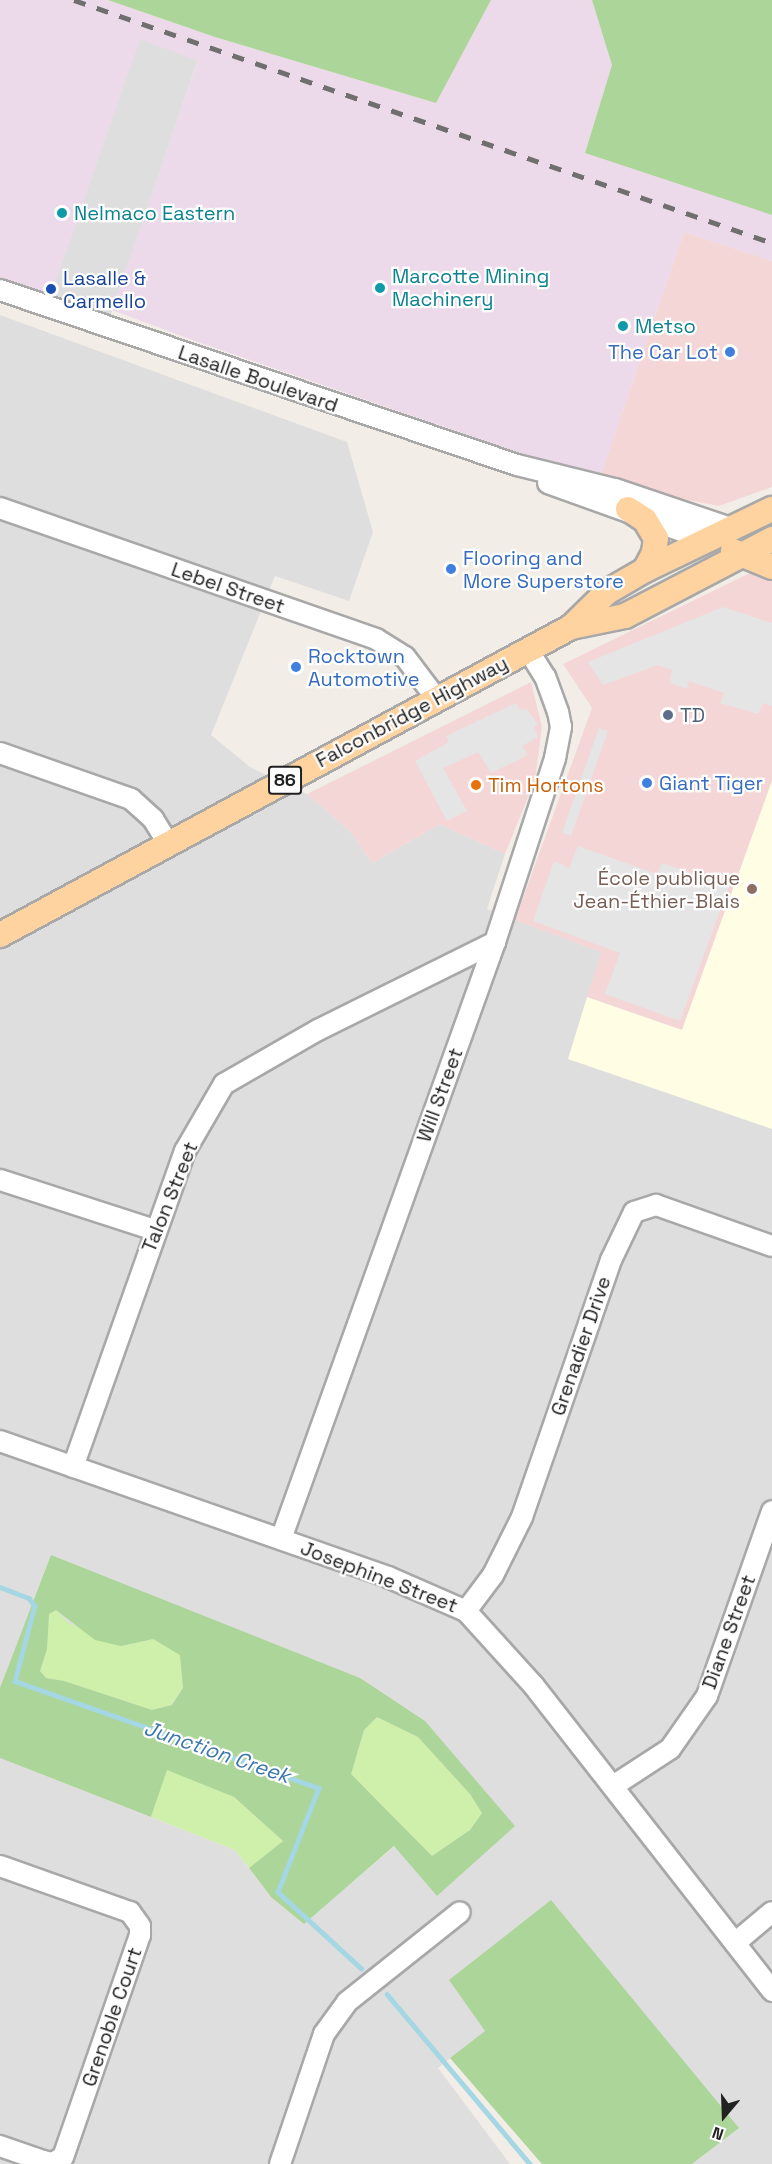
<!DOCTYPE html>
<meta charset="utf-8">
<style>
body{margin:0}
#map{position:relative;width:772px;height:2164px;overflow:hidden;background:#f2eee7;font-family:"Space Grotesk",sans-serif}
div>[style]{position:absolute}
.residential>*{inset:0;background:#dfdede}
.commercial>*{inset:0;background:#f4d6d6}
.industrial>*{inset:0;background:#ecd9e9}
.education>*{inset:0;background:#fffee4}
.grass>*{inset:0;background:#cef0aa}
.forest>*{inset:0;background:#acd599}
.parking>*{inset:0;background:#e5e5e5}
.stream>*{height:4.5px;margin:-2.25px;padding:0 2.25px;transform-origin:2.25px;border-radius:2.25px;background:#a4d7e3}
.roads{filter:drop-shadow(2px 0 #a8a8a8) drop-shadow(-2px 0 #a8a8a8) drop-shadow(0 2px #a8a8a8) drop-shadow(0 -2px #a8a8a8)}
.minor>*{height:20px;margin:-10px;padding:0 10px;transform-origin:10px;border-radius:10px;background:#fff}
.major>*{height:24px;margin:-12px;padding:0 12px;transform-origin:12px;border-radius:12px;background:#ffd3a0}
.rail>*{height:4.5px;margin-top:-2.25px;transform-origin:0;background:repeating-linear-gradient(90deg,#6f6f6f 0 12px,transparent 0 24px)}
.dots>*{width:16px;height:16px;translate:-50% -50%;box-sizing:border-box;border:3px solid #fff;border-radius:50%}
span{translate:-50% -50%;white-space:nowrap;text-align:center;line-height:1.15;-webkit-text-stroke:4.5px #fff;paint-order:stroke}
.shield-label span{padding:2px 4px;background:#fff;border:2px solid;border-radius:4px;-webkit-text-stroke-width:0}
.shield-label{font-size:18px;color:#212121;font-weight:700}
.culture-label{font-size:20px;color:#0d838f}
.left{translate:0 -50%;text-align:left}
.transit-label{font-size:20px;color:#164399}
.shop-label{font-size:20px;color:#366cbe}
.right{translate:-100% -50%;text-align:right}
.street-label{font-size:20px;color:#212121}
.service-label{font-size:20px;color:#4e5e75}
.food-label{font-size:20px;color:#c56008}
.education-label{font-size:20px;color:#785e54}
.water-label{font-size:21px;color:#3e78ab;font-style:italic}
.north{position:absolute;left:694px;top:2086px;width:60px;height:60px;-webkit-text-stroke:4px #fff;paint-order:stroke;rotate:199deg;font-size:16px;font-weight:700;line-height:24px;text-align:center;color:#212121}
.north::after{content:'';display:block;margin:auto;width:21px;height:27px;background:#212121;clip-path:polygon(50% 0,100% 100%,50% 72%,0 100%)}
</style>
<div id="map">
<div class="residential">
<div style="clip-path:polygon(140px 38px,198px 60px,107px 326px,47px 305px)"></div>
<div style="clip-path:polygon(0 315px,347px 442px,373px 532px,349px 601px,275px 576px,211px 735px,250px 767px,307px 794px,350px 831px,372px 863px,440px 824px,505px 854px,487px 909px,601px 952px,772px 1127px,772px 2164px,692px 2164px,739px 2128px,485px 2031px,438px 2068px,510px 2164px,0 2164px,0 1758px,235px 1850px,271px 1897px,304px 1923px,395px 1846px,515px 1826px,0 1688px)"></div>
</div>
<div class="commercial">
<div style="clip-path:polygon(684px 232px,772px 261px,772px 487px,719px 506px,671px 497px,601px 475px)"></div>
<div style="clip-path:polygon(750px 573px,772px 581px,772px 781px,682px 1030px,587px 997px,601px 952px,515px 920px,592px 708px,563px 664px)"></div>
<div style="clip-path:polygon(531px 682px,542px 727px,535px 780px,505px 854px,440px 824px,372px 863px,350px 831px,307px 794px)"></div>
</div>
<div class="industrial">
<div style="clip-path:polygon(0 0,108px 0,215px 37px,436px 103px,491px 0,592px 0,612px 65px,585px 153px,772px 215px,772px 261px,684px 232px,601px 475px,517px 452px,198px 342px,112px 310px,198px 61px,140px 39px,47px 305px,0 289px)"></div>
</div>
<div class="education">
<div style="clip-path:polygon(772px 781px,772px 1129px,568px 1059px,587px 997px,682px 1030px)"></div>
</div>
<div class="grass">
<div style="clip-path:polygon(56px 1610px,69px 1623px,121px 1646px,153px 1639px,181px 1655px,183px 1688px,171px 1705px,152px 1710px,64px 1681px,46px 1678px,40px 1671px,47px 1649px,49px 1614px)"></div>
<div style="clip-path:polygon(378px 1717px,418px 1737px,470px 1794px,482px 1813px,470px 1830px,432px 1856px,351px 1774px,364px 1730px)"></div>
<div style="clip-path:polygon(167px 1769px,234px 1797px,283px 1841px,249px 1868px,235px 1850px,151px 1817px)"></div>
</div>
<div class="forest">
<div style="clip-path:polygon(108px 0,491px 0,436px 103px,215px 37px)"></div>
<div style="clip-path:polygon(592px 0,772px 0,772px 215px,585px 153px,612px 65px)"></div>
<div style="clip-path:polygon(evenodd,51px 1555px,360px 1678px,425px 1721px,515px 1826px,437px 1896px,394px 1846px,304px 1924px,271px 1897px,249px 1868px,283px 1841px,234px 1797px,167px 1770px,151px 1817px,0 1758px,0 1688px,51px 1555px,56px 1610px,95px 1640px,121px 1646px,153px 1639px,180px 1655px,183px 1688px,172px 1705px,152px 1710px,64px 1681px,46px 1678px,40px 1671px,47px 1649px,49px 1614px,56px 1610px,51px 1555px,377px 1717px,418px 1737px,470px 1794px,482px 1813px,470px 1830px,432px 1856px,351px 1774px,364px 1730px,377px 1717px)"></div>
<div style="clip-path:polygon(551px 1900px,739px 2128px,692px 2164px,542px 2164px,450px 2058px,485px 2031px,449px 1980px)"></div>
</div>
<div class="parking">
<div style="clip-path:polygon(723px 607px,772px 623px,772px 706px,763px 703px,758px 714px,720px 703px,724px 693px,689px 681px,687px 689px,670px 683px,672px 670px,658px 665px,603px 685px,588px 662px)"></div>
<div style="clip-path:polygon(516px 703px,520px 710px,527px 709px,538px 725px,534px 726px,538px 737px,522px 746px,528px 755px,491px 773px,478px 752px,443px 768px,467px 811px,447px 821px,415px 761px,449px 742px,446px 736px)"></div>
<div style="clip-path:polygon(599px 728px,608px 731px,571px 836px,562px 833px)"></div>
<div style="clip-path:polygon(578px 846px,657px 874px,662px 863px,729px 886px,680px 1021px,605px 994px,620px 953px,533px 921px,554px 861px,569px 868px)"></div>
</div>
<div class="stream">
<div style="left:0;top:1587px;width:31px;rotate:21deg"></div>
<div style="left:29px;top:1598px;width:10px;rotate:53deg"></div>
<div style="left:35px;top:1606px;width:78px;rotate:104.9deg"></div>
<div style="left:15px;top:1681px;width:322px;rotate:19.4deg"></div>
<div style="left:319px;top:1788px;width:112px;rotate:111.5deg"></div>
<div style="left:278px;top:1892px;width:113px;rotate:42.5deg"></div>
<div style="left:387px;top:1994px;width:222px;rotate:49.9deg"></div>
</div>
<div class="roads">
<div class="minor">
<div style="left:0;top:290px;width:546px;rotate:18.7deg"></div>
<div style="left:517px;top:465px;width:101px;rotate:13.8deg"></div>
<div style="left:615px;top:489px;width:125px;rotate:18.7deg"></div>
<div style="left:548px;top:483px;width:168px;rotate:19.8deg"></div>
<div style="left:0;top:508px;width:398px;rotate:19.2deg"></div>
<div style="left:376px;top:639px;width:34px;rotate:32deg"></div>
<div style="left:405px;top:657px;width:51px;rotate:52.9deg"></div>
<div style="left:0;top:753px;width:139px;rotate:19.3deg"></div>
<div style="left:131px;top:799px;width:30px;rotate:42deg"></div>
<div style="left:153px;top:819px;width:28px;rotate:58deg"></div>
<div style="left:0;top:1180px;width:163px;rotate:17.9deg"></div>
<div style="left:0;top:1441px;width:411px;rotate:19.3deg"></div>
<div style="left:388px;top:1577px;width:85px;rotate:23.6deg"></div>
<div style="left:466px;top:1611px;width:101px;rotate:47.8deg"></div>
<div style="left:534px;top:1686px;width:387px;rotate:52deg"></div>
<div style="left:73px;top:1467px;width:335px;rotate:-70.5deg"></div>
<div style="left:185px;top:1151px;width:78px;rotate:-59.8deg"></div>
<div style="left:224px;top:1084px;width:108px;rotate:-29.9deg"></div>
<div style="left:318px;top:1030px;width:198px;rotate:-26.4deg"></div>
<div style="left:281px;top:1539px;width:634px;rotate:-70.28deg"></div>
<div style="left:495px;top:942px;width:194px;rotate:-71.9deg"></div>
<div style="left:555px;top:758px;width:32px;rotate:-79deg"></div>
<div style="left:561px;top:727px;width:15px;rotate:-101deg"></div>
<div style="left:558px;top:712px;width:37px;rotate:-110deg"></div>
<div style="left:545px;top:677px;width:31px;rotate:-122deg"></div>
<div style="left:466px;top:1611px;width:45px;rotate:-53.1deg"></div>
<div style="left:493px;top:1575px;width:65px;rotate:-63.4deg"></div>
<div style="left:522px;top:1517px;width:272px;rotate:-70.9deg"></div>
<div style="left:611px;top:1260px;width:53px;rotate:-64.4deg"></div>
<div style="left:634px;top:1212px;width:23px;rotate:-18deg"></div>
<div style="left:656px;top:1205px;width:123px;rotate:19.5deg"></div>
<div style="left:613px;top:1786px;width:68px;rotate:-33deg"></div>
<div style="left:670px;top:1749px;width:65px;rotate:-55.1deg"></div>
<div style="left:707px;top:1696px;width:196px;rotate:-70.6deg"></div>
<div style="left:0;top:1866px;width:138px;rotate:19.5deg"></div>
<div style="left:130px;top:1912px;width:17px;rotate:54deg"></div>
<div style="left:140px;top:1926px;width:9px;rotate:90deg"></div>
<div style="left:140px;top:1935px;width:235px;rotate:109.1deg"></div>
<div style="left:63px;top:2157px;width:12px;rotate:149deg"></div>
<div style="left:53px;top:2163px;width:10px;rotate:-169deg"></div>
<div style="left:43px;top:2161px;width:46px;rotate:-160.8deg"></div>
<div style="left:735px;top:1943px;width:48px;rotate:-40deg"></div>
<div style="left:280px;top:2164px;width:137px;rotate:-71.3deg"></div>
<div style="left:324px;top:2034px;width:39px;rotate:-54deg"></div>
<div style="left:347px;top:2002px;width:144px;rotate:-38.5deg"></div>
</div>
<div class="major">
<div style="left:628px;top:509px;width:20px;rotate:33deg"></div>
<div style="left:645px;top:520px;width:21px;rotate:59deg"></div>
<div style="left:656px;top:538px;width:15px;rotate:98deg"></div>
<div style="left:654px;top:553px;width:19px;rotate:118deg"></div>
<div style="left:733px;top:551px;width:42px;rotate:22.3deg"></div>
<div style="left:571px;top:627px;width:55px;rotate:-11.5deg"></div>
<div style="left:625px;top:616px;width:166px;rotate:-27.6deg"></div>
<div style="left:0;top:935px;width:649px;rotate:-28.34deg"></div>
<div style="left:571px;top:627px;width:50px;rotate:-44.2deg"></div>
<div style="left:607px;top:592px;width:44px;rotate:-30.1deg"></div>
<div style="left:645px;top:570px;width:141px;rotate:-25.7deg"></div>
</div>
</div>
<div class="rail">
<div style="left:74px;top:0;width:739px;rotate:19.19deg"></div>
</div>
<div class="dots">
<div style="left:62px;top:213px;background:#0f9aa8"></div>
<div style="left:380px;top:288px;background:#0f9aa8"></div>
<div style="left:51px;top:289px;background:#1a4fb4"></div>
<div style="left:623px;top:326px;background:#0f9aa8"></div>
<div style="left:730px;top:352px;background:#3f7fe0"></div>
<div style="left:451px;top:569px;background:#3f7fe0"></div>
<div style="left:296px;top:667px;background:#3f7fe0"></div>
<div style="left:668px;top:715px;background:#5c6f8a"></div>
<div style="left:647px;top:783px;background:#3f7fe0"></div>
<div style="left:476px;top:785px;background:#e8710a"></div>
<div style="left:752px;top:889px;background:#8d6e63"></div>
</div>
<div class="shield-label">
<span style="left:285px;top:780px">86</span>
</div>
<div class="culture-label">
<span class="left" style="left:74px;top:213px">Nelmaco Eastern</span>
<span class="left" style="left:392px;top:288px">Marcotte Mining<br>Machinery</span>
<span class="left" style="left:635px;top:326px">Metso</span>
</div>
<div class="transit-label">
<span class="left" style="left:63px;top:290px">Lasalle &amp;<br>Carmello</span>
</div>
<div class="shop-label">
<span class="right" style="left:718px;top:352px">The Car Lot</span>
<span class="left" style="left:463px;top:570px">Flooring and<br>More Superstore</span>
<span class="left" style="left:308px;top:668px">Rocktown<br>Automotive</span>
<span class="left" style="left:659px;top:783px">Giant Tiger</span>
</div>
<div class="street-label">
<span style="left:258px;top:379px;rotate:19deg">Lasalle Boulevard</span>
<span style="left:228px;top:588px;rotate:19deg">Lebel Street</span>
<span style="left:412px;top:712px;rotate:-28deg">Falconbridge Highway</span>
<span style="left:440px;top:1095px;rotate:-70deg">Will Street</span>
<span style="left:170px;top:1197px;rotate:-68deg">Talon Street</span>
<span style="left:581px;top:1346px;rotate:-71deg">Grenadier Drive</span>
<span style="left:379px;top:1577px;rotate:21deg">Josephine Street</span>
<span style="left:729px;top:1632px;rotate:-70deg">Diane Street</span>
<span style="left:112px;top:2017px;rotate:-71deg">Grenoble Court</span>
</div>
<div class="service-label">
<span class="left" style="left:680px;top:715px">TD</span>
</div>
<div class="food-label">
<span class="left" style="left:488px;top:785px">Tim Hortons</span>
</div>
<div class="education-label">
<span class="right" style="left:740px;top:890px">École publique<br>Jean-Éthier-Blais</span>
</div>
<div class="water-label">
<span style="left:217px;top:1752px;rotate:19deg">Junction Creek</span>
</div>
<div class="north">N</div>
</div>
